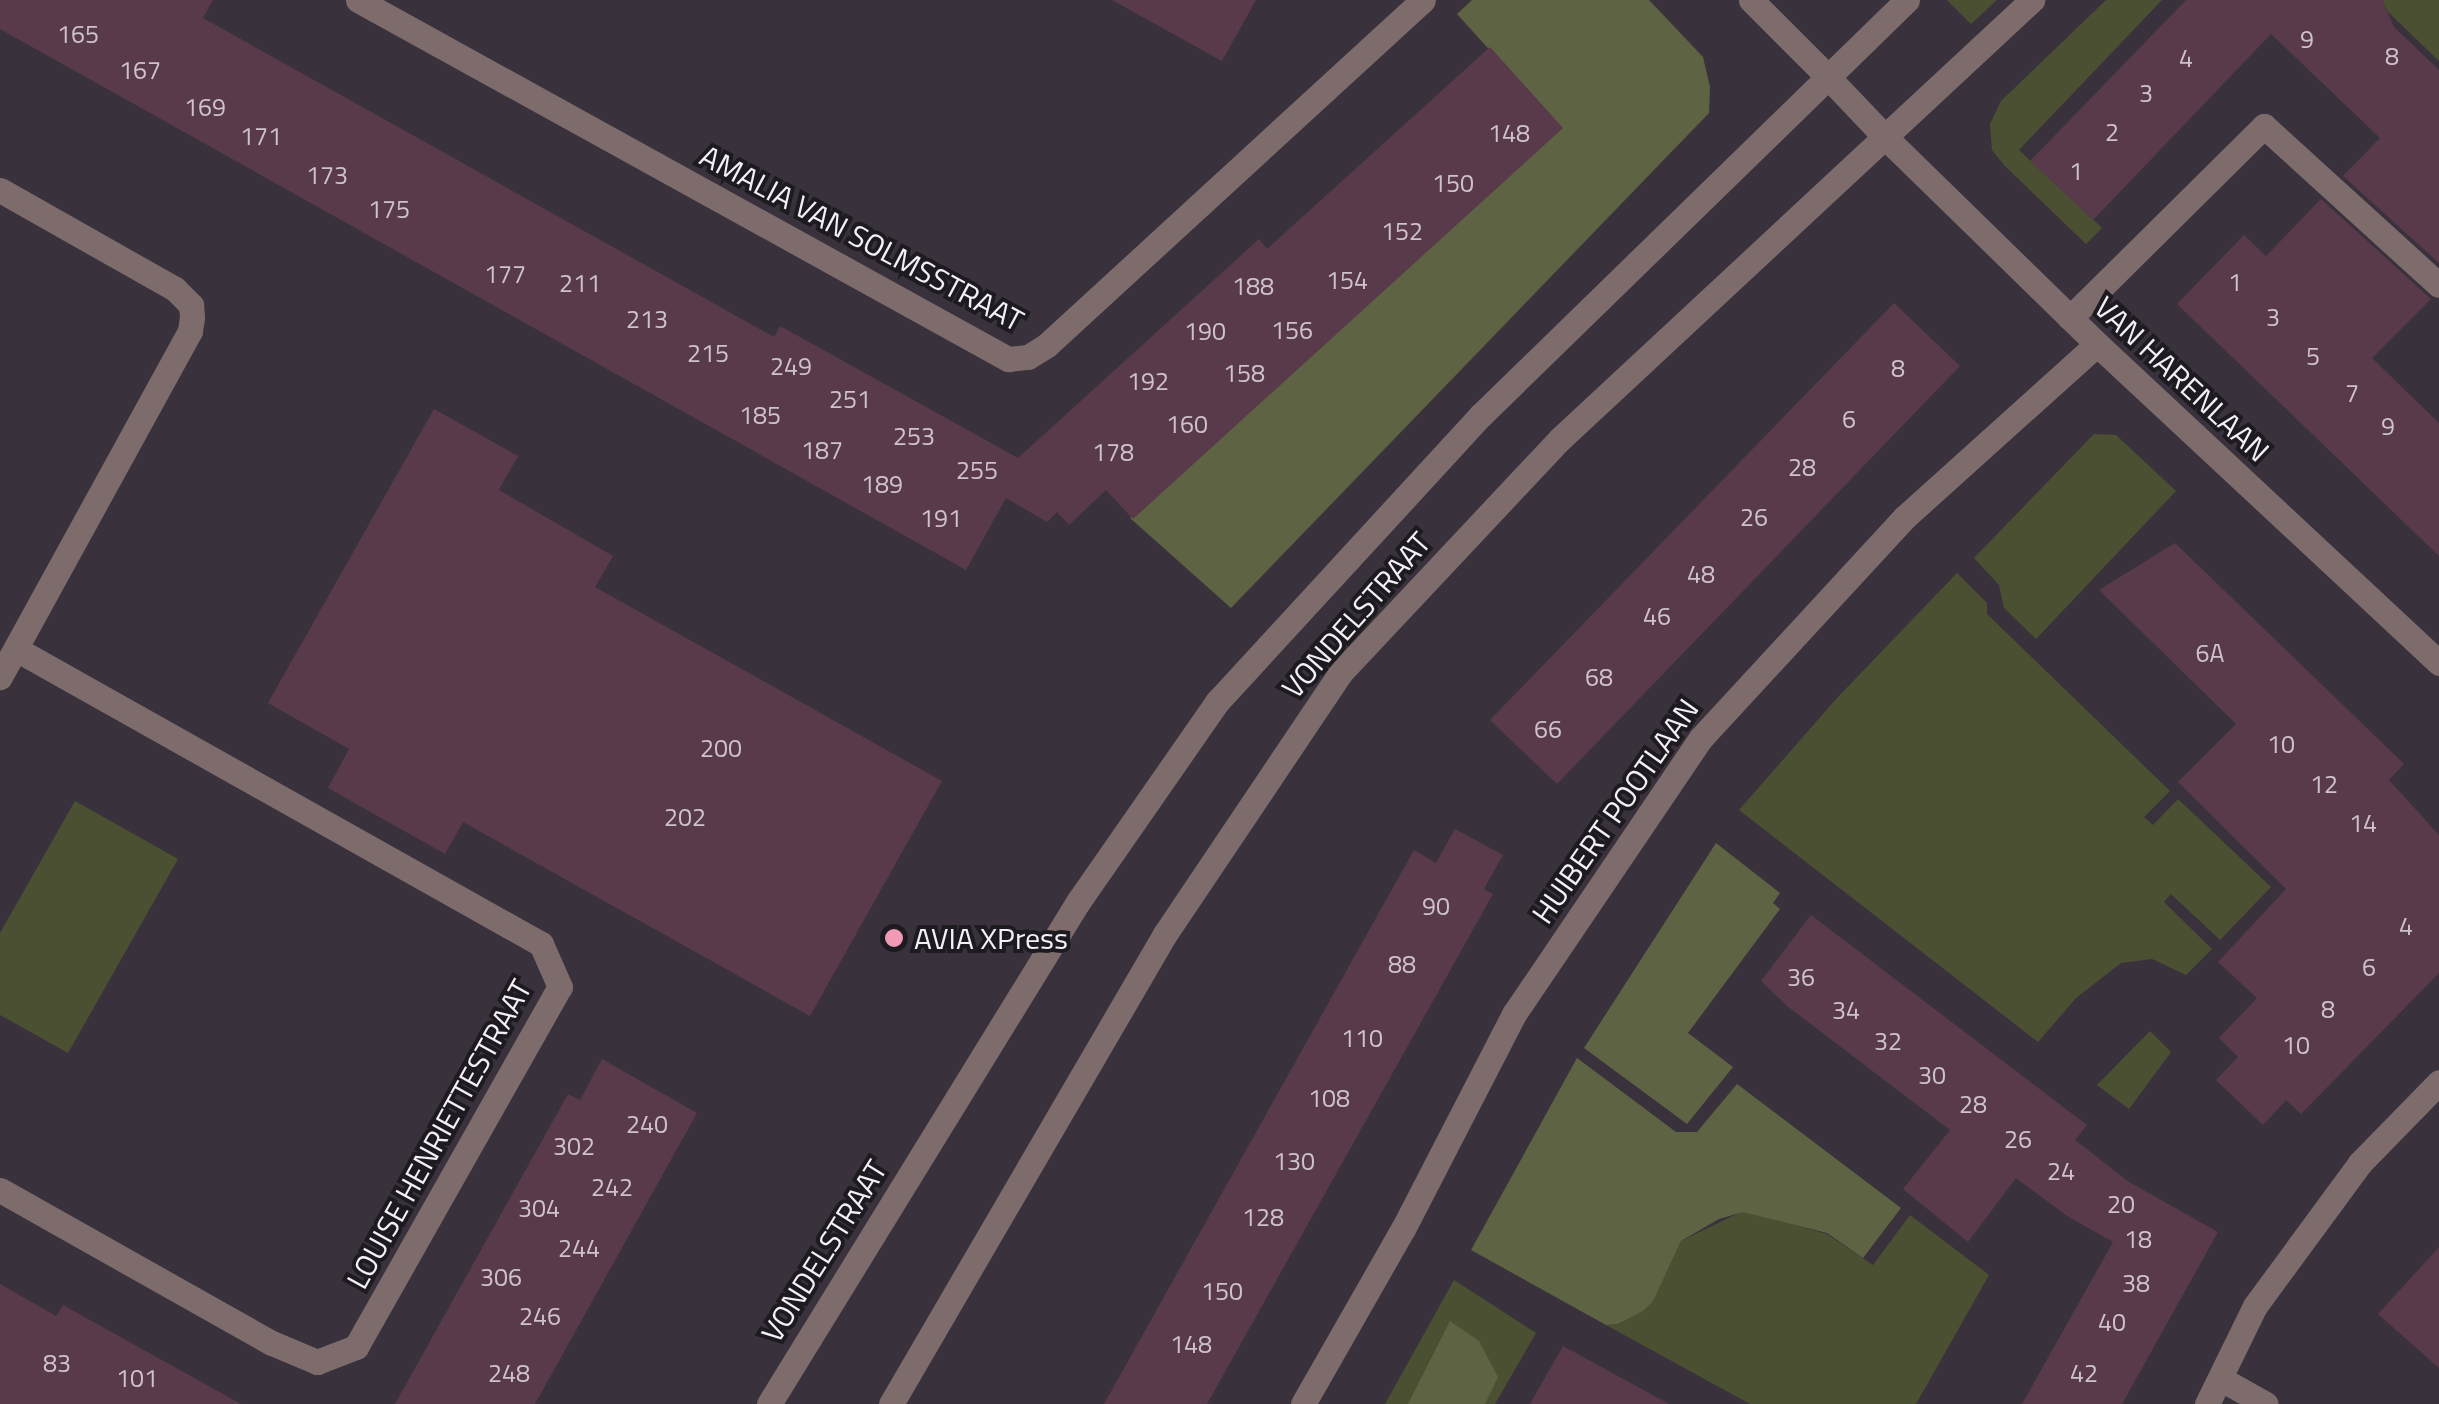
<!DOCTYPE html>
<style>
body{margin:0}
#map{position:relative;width:2439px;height:1404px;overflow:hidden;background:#39323c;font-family:"Titillium Web",sans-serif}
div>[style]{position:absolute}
.green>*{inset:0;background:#4b5032}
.forest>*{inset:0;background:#5e6343}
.building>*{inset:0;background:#593a4a}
.minor>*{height:25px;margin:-12.5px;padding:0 12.5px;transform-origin:12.5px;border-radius:12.5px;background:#7e6c6d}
.tertiary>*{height:25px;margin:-12.5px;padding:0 12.5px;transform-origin:12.5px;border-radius:12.5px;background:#7e6c6d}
.dots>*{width:28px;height:28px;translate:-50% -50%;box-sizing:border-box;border:5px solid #1e1b20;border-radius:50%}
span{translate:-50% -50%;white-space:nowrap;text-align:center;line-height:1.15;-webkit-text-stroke:8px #1e1b20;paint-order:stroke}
.number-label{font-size:25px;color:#cec2cc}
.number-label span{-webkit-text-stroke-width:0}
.street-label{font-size:30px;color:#f5f0f7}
.poi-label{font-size:30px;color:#f5f0f7}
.left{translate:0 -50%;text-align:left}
</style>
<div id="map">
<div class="green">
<div style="clip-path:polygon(1947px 0,1997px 0,1971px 24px)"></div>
<div style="clip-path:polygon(2106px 0,2162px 0,2019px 150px,2102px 228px,2086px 244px,2004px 165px,1992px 150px,1990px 124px,2001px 101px)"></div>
<div style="clip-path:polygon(2382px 0,2439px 0,2439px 61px,2388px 12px)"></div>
<div style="clip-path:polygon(2094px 434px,2116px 435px,2176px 491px,2036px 639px,2004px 608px,1999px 585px,1974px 558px)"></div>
<div style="clip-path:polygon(1957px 573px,1987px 603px,1987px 614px,2170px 791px,2144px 817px,2153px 825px,2178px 799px,2271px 887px,2220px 940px,2171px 894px,2164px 902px,2212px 949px,2186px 975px,2152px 959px,2121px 963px,2076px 998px,2038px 1042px,1739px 810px,1837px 698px)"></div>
<div style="clip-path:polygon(75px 801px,178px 859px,68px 1053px,0 1015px,0 933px)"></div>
<div style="clip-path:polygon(2150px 1031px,2171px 1052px,2129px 1109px,2097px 1085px)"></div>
<div style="clip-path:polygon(1743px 1211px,1827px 1234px,1873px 1265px,1910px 1215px,1989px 1275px,1916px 1404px,1750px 1404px,1606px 1325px,1619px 1324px,1652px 1301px,1681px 1241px)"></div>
<div style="clip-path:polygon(1454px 1280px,1536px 1333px,1495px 1404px,1385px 1404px)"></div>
</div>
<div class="forest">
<div style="clip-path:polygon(1472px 0,1649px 0,1703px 57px,1710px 87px,1709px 113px,1231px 608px,1130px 518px,1560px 128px,1457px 14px)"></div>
<div style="clip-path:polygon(1716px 843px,1780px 893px,1773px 903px,1780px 909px,1688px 1033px,1733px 1067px,1687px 1124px,1584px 1048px)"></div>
<div style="clip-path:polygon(1577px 1058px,1676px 1132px,1697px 1132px,1737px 1084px,1901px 1208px,1863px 1258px,1827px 1233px,1743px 1212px,1719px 1219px,1681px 1241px,1653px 1301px,1643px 1311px,1618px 1324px,1606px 1325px,1471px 1250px)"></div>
<div style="clip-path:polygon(1450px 1321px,1479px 1341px,1498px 1377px,1485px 1404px,1408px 1404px)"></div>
</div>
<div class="building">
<div style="clip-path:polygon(0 0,213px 0,203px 18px,774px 337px,780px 326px,1018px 458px,1259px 239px,1267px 249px,1490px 47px,1563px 128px,1133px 519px,1106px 490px,1069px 525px,1057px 512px,1047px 522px,1006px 498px,966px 570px,0 29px)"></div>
<div style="clip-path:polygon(1112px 0,1256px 0,1222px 61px)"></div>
<div style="clip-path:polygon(2186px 0,2382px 0,2394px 27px,2439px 70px,2439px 263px,2343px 176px,2380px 138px,2271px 34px,2093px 220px,2030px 161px)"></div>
<div style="clip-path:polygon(2321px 199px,2431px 299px,2372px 358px,2439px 423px,2439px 556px,2177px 304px,2244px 235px,2266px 256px)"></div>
<div style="clip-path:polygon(1894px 303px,1960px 366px,1557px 784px,1490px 720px)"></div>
<div style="clip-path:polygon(434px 409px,518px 456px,499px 490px,613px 556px,595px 587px,942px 781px,810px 1016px,463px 822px,445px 854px,328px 788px,349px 749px,268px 703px)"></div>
<div style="clip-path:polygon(2175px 543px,2404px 764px,2389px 780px,2439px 835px,2439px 973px,2301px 1114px,2286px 1100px,2263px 1125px,2216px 1080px,2238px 1057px,2219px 1038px,2257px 998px,2218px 962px,2286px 889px,2178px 782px,2236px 724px,2099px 590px)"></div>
<div style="clip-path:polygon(1455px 829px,1503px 855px,1484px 889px,1493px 894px,1207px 1404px,1104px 1404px,1414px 850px,1436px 863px)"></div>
<div style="clip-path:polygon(1811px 915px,2087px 1125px,2075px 1140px,2129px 1182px,2218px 1232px,2122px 1404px,2022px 1404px,2113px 1242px,2067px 1216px,2016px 1178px,1968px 1242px,1903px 1189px,1950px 1130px,1787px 1006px,1761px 981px)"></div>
<div style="clip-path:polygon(602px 1059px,697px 1113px,535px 1404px,395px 1404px,568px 1094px,580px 1100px)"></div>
<div style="clip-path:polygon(2439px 1247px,2439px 1368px,2378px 1314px)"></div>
<div style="clip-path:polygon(0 1284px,56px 1316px,63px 1305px,241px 1404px,0 1404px)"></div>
<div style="clip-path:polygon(1563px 1346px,1669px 1404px,1530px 1404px)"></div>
</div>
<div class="minor">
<div style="left:358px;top:0;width:743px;rotate:28.91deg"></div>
<div style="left:1008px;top:359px;width:20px;rotate:-6deg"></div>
<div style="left:1028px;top:357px;width:22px;rotate:-32deg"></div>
<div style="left:1047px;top:345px;width:510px;rotate:-42.54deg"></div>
<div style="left:1751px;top:0;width:107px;rotate:45deg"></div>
<div style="left:1885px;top:137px;width:296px;rotate:44.3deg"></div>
<div style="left:2097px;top:344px;width:468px;rotate:43deg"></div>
<div style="left:0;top:190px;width:201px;rotate:29.5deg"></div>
<div style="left:175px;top:289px;width:23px;rotate:45deg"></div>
<div style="left:191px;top:305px;width:12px;rotate:85deg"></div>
<div style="left:192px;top:317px;width:14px;rotate:98deg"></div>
<div style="left:190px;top:331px;width:395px;rotate:118.8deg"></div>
<div style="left:2070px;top:318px;width:273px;rotate:-44.7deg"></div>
<div style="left:2264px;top:126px;width:236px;rotate:42.3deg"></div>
<div style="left:0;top:1190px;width:312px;rotate:29.4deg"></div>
<div style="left:272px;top:1343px;width:49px;rotate:22.9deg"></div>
<div style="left:317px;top:1362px;width:42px;rotate:-21deg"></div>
<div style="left:356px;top:1347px;width:414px;rotate:-60.5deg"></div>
<div style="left:560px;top:987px;width:47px;rotate:-113.8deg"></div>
<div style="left:541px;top:944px;width:602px;rotate:-150.67deg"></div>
<div style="left:2221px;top:1379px;width:51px;rotate:29.1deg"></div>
<div style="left:1303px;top:1404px;width:202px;rotate:-60.3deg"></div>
<div style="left:1403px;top:1229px;width:242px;rotate:-62.7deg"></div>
<div style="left:1514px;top:1014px;width:333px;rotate:-55.9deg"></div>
<div style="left:1701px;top:738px;width:301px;rotate:-47.3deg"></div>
<div style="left:1905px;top:517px;width:258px;rotate:-42deg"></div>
<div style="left:2207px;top:1404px;width:109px;rotate:-63.9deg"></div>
<div style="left:2255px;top:1306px;width:177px;rotate:-53.7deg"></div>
<div style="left:2360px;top:1163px;width:113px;rotate:-45.7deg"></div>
</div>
<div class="tertiary">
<div style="left:1827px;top:76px;width:84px;rotate:46.4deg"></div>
<div style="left:769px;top:1404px;width:589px;rotate:-58.39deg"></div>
<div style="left:1078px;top:902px;width:244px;rotate:-55.2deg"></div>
<div style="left:1217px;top:702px;width:389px;rotate:-47.4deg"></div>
<div style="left:1480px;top:416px;width:596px;rotate:-44.25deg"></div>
<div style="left:891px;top:1404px;width:544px;rotate:-59.76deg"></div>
<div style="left:1165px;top:934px;width:317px;rotate:-56.1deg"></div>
<div style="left:1342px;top:671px;width:318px;rotate:-46.8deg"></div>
<div style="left:1560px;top:439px;width:645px;rotate:-42.93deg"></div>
</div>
<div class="dots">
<div style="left:894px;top:938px;background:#f09ab6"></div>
</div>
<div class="number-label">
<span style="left:78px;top:34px">165</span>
<span style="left:2307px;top:39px">9</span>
<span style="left:2392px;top:56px">8</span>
<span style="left:2186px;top:58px">4</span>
<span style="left:140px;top:70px">167</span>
<span style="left:2146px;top:93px">3</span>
<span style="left:205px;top:107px">169</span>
<span style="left:2112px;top:132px">2</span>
<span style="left:1509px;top:133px">148</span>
<span style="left:261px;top:136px">171</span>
<span style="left:2076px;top:171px">1</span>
<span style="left:327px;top:175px">173</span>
<span style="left:1453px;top:183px">150</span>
<span style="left:389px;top:209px">175</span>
<span style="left:1402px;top:231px">152</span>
<span style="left:505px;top:274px">177</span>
<span style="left:1347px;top:280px">154</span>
<span style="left:2235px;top:282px">1</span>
<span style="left:580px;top:283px">211</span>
<span style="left:1253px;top:286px">188</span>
<span style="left:2273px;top:317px">3</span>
<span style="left:647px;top:319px">213</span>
<span style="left:1292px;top:330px">156</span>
<span style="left:1205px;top:331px">190</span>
<span style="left:708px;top:353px">215</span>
<span style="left:2313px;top:356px">5</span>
<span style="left:791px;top:366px">249</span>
<span style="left:1898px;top:368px">8</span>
<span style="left:1244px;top:373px">158</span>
<span style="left:1148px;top:381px">192</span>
<span style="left:2352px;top:393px">7</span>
<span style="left:850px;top:399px">251</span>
<span style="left:760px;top:415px">185</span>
<span style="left:1849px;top:419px">6</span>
<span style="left:1187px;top:424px">160</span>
<span style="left:2388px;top:426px">9</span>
<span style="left:914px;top:436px">253</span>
<span style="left:822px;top:450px">187</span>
<span style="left:1113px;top:452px">178</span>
<span style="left:1802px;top:467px">28</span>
<span style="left:977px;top:470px">255</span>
<span style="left:882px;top:484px">189</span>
<span style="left:1754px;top:517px">26</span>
<span style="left:941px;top:518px">191</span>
<span style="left:1701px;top:574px">48</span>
<span style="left:1657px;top:616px">46</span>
<span style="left:2210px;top:653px">6A</span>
<span style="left:1599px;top:677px">68</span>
<span style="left:1548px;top:729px">66</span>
<span style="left:2281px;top:744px">10</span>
<span style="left:721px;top:748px">200</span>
<span style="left:2324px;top:784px">12</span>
<span style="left:685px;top:817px">202</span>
<span style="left:2363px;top:823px">14</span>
<span style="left:1436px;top:906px">90</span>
<span style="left:2406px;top:926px">4</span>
<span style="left:1402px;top:964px">88</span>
<span style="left:2369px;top:967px">6</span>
<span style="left:1801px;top:977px">36</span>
<span style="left:2328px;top:1009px">8</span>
<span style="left:1846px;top:1010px">34</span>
<span style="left:1362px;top:1038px">110</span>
<span style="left:1888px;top:1041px">32</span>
<span style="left:2296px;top:1045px">10</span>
<span style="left:1932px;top:1075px">30</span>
<span style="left:1329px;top:1098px">108</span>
<span style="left:1973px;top:1104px">28</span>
<span style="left:647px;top:1124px">240</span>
<span style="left:2018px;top:1139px">26</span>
<span style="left:574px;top:1146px">302</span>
<span style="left:1294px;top:1161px">130</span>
<span style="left:2061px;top:1171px">24</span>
<span style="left:612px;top:1187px">242</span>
<span style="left:2121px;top:1204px">20</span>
<span style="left:539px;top:1208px">304</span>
<span style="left:1263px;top:1217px">128</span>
<span style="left:2138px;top:1239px">18</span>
<span style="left:579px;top:1248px">244</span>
<span style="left:501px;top:1277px">306</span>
<span style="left:2136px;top:1283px">38</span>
<span style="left:1222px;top:1291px">150</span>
<span style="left:540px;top:1316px">246</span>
<span style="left:2112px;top:1322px">40</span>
<span style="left:1191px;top:1344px">148</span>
<span style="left:57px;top:1363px">83</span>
<span style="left:509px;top:1373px">248</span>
<span style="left:2084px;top:1373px">42</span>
<span style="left:137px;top:1378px">101</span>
</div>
<div class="street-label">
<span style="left:862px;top:238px;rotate:28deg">AMALIA VAN SOLMSSTRAAT</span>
<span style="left:2182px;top:379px;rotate:43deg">VAN HARENLAAN</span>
<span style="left:1356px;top:615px;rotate:-49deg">VONDELSTRAAT</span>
<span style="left:1615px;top:811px;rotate:-55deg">HUIBERT POOTLAAN</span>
<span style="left:439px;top:1134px;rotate:-61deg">LOUISE HENRIETTESTRAAT</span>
<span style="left:824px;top:1251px;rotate:-58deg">VONDELSTRAAT</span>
</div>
<div class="poi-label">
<span class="left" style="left:914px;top:938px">AVIA XPress</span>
</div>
</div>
